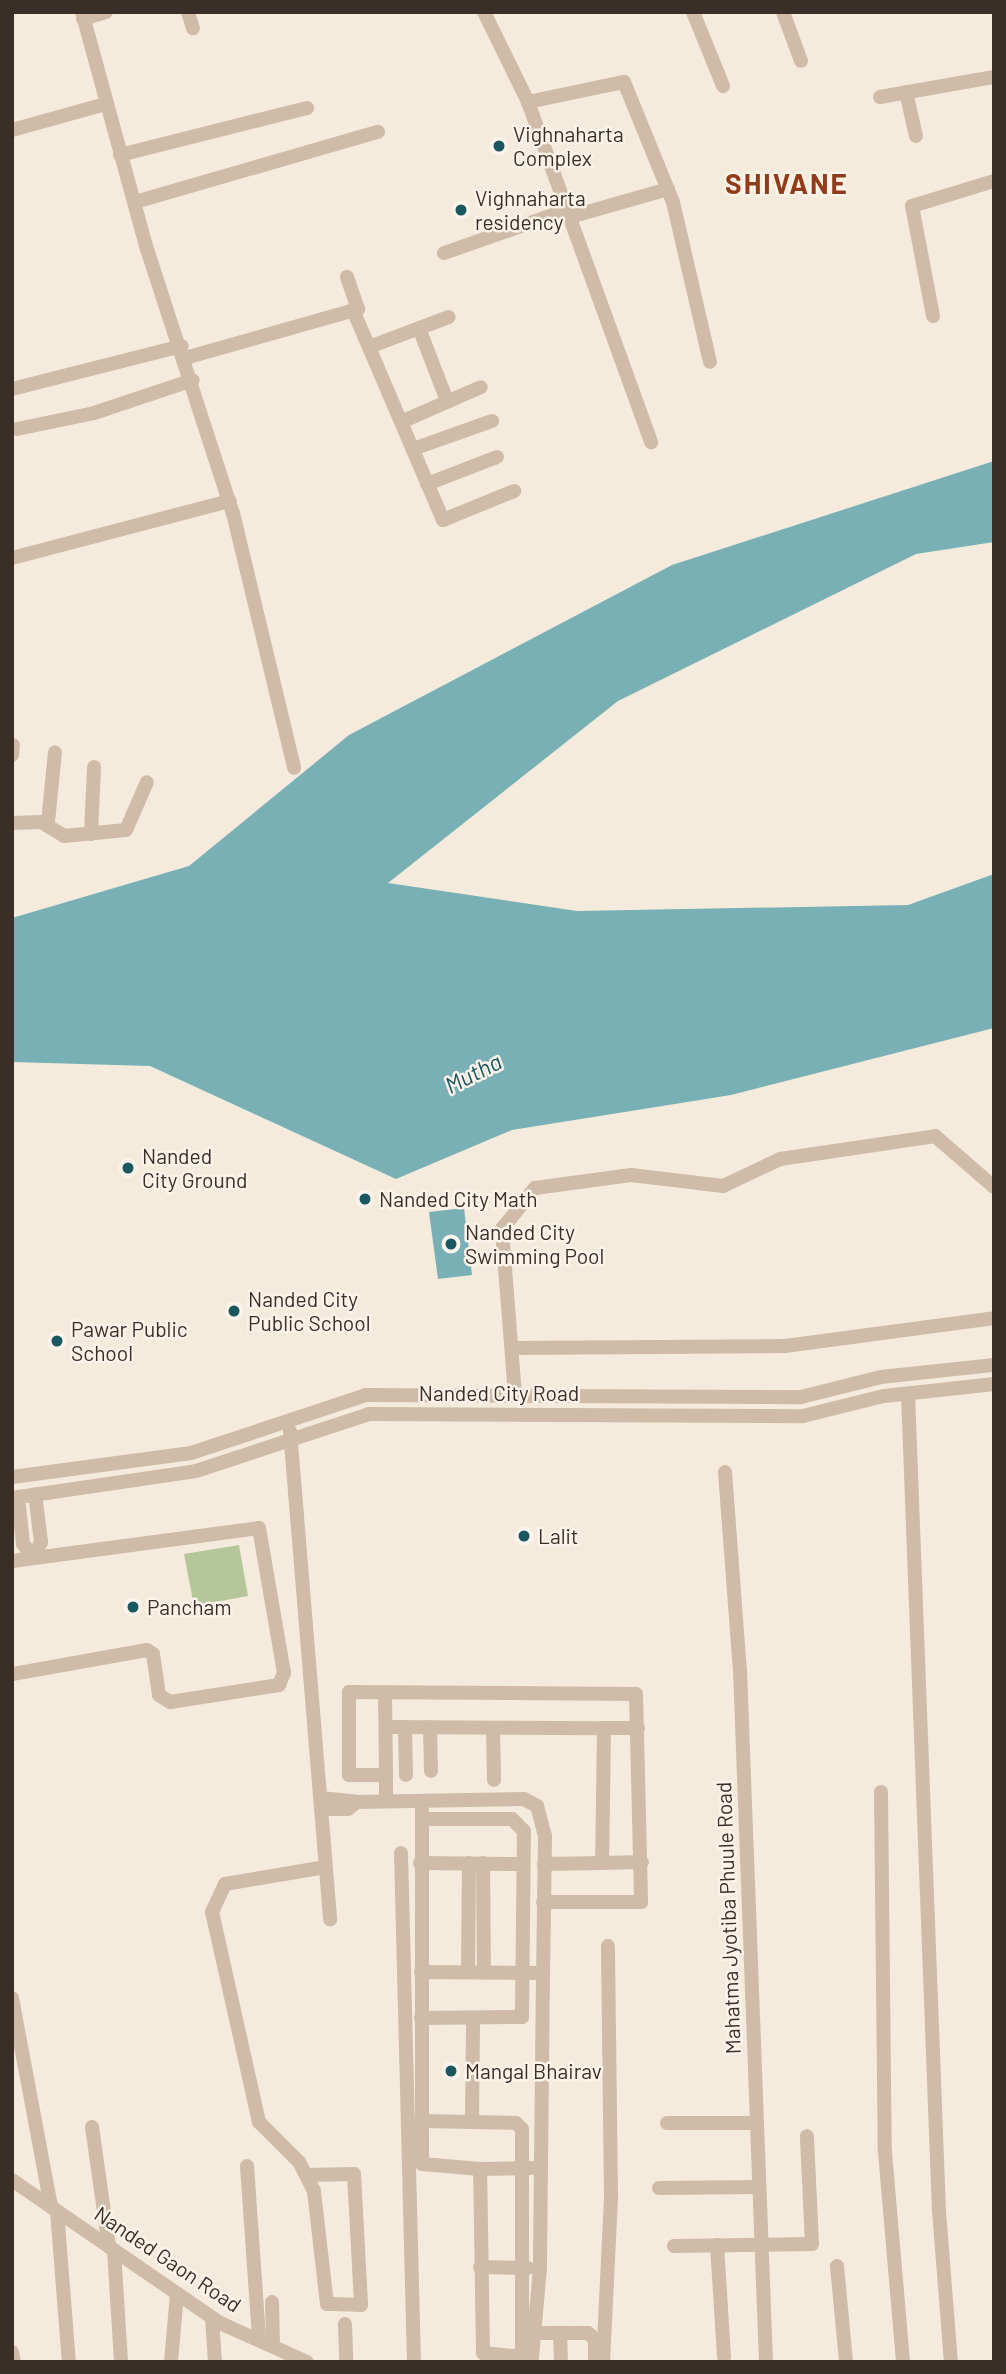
<!DOCTYPE html>
<style>
body{margin:0}
#map{position:relative;width:1006px;height:2374px;overflow:hidden;background:#f5ebdd;font-family:Barlow,sans-serif}
div>[style]{position:absolute}
.green>*{inset:0;background:#b5c69b}
.water>*{inset:0;background:#78b0b5}
.minor>*{height:14px;margin:-7px;padding:0 7px;transform-origin:7px;border-radius:7px;background:#cfbba7}
.dots>*{width:19px;height:19px;translate:-50% -50%;box-sizing:border-box;border:4px solid #fcf4ea;border-radius:50%}
span{translate:-50% -50%;white-space:nowrap;text-align:center;line-height:1.15;-webkit-text-stroke:5px #fcf4ea;paint-order:stroke}
.poi-label{font-size:21px;color:#3a2f28}
.left{translate:0 -50%;text-align:left}
.street-label{font-size:21px;color:#3a2f28}
.water-label{font-size:23px;color:#195861;font-style:italic}
.district-label{font-size:28px;color:#923b18;font-weight:700;letter-spacing:2px}
.frame{position:absolute;inset:0;border:14px solid #3a2f28;pointer-events:none}
</style>
<div id="map">
<div class="green">
<div style="clip-path:polygon(239px 1545px,248px 1596px,194px 1606px,184px 1554px)"></div>
</div>
<div class="water">
<div style="clip-path:polygon(994px 461px,994px 542px,916px 554px,618px 701px,388px 883px,577px 911px,908px 905px,994px 874px,994px 1028px,731px 1095px,512px 1130px,396px 1179px,150px 1066px,12px 1062px,12px 918px,189px 866px,349px 735px,672px 565px)"></div>
<div style="clip-path:polygon(464px 1208px,472px 1275px,438px 1279px,429px 1212px)"></div>
</div>
<div class="minor">
<div style="left:82px;top:12px;width:243px;rotate:74.7deg"></div>
<div style="left:146px;top:246px;width:281px;rotate:72deg"></div>
<div style="left:233px;top:513px;width:262px;rotate:76.5deg"></div>
<div style="left:188px;top:12px;width:17px;rotate:73deg"></div>
<div style="left:484px;top:12px;width:100px;rotate:63.9deg"></div>
<div style="left:528px;top:102px;width:362px;rotate:70.1deg"></div>
<div style="left:693px;top:12px;width:80px;rotate:67.9deg"></div>
<div style="left:783px;top:12px;width:52px;rotate:69.8deg"></div>
<div style="left:83px;top:19px;width:24px;rotate:-17deg"></div>
<div style="left:906px;top:92px;width:45px;rotate:77.2deg"></div>
<div style="left:880px;top:97px;width:116px;rotate:-10deg"></div>
<div style="left:528px;top:102px;width:98px;rotate:-11.8deg"></div>
<div style="left:624px;top:82px;width:130px;rotate:67.8deg"></div>
<div style="left:673px;top:202px;width:164px;rotate:77deg"></div>
<div style="left:12px;top:130px;width:98px;rotate:-15.5deg"></div>
<div style="left:120px;top:155px;width:193px;rotate:-14.1deg"></div>
<div style="left:135px;top:202px;width:253px;rotate:-16.1deg"></div>
<div style="left:570px;top:217px;width:102px;rotate:-15.9deg"></div>
<div style="left:444px;top:253px;width:130px;rotate:-19.3deg"></div>
<div style="left:353px;top:310px;width:228px;rotate:66.8deg"></div>
<div style="left:443px;top:520px;width:77px;rotate:-22.2deg"></div>
<div style="left:933px;top:316px;width:112px;rotate:-100.8deg"></div>
<div style="left:912px;top:206px;width:86px;rotate:-17deg"></div>
<div style="left:419px;top:328px;width:78px;rotate:69deg"></div>
<div style="left:369px;top:347px;width:85px;rotate:-20.6deg"></div>
<div style="left:185px;top:358px;width:180px;rotate:-15.8deg"></div>
<div style="left:358px;top:309px;width:34px;rotate:-109deg"></div>
<div style="left:12px;top:389px;width:175px;rotate:-14.2deg"></div>
<div style="left:401px;top:422px;width:87px;rotate:-23.6deg"></div>
<div style="left:17px;top:429px;width:79px;rotate:-11.7deg"></div>
<div style="left:94px;top:413px;width:104px;rotate:-18.4deg"></div>
<div style="left:413px;top:449px;width:84px;rotate:-19.5deg"></div>
<div style="left:427px;top:484px;width:75px;rotate:-21.1deg"></div>
<div style="left:12px;top:558px;width:225px;rotate:-14.7deg"></div>
<div style="left:12px;top:755px;width:10px;rotate:-84deg"></div>
<div style="left:12px;top:823px;width:36px;rotate:-2deg"></div>
<div style="left:48px;top:822px;width:70px;rotate:-84.3deg"></div>
<div style="left:46px;top:825px;width:21px;rotate:31deg"></div>
<div style="left:64px;top:836px;width:62px;rotate:-5.5deg"></div>
<div style="left:126px;top:830px;width:52px;rotate:-66.4deg"></div>
<div style="left:91px;top:834px;width:67px;rotate:-87.4deg"></div>
<div style="left:514px;top:1348px;width:271px;rotate:-0.4deg"></div>
<div style="left:785px;top:1346px;width:211px;rotate:-7.6deg"></div>
<div style="left:908px;top:1394px;width:818px;rotate:87.83deg"></div>
<div style="left:939px;top:2211px;width:151px;rotate:85.5deg"></div>
<div style="left:515px;top:1395px;width:167px;rotate:-94.5deg"></div>
<div style="left:502px;top:1229px;width:53px;rotate:-51.2deg"></div>
<div style="left:535px;top:1188px;width:97px;rotate:-7.7deg"></div>
<div style="left:631px;top:1175px;width:93px;rotate:6.8deg"></div>
<div style="left:723px;top:1186px;width:63px;rotate:-25.3deg"></div>
<div style="left:780px;top:1159px;width:157px;rotate:-8.4deg"></div>
<div style="left:935px;top:1136px;width:78px;rotate:40.8deg"></div>
<div style="left:290px;top:1431px;width:490px;rotate:85.3deg"></div>
<div style="left:725px;top:1472px;width:199px;rotate:85.7deg"></div>
<div style="left:740px;top:1670px;width:692px;rotate:87.85deg"></div>
<div style="left:12px;top:1477px;width:181px;rotate:-7.6deg"></div>
<div style="left:191px;top:1453px;width:184px;rotate:-18.3deg"></div>
<div style="left:366px;top:1395px;width:435px;rotate:0.3deg"></div>
<div style="left:801px;top:1397px;width:82px;rotate:-14deg"></div>
<div style="left:881px;top:1377px;width:114px;rotate:-6.1deg"></div>
<div style="left:18px;top:1497px;width:47px;rotate:83.9deg"></div>
<div style="left:23px;top:1544px;width:17px;rotate:50deg"></div>
<div style="left:34px;top:1557px;width:17px;rotate:-65deg"></div>
<div style="left:41px;top:1542px;width:48px;rotate:-97.1deg"></div>
<div style="left:12px;top:1498px;width:186px;rotate:-8.3deg"></div>
<div style="left:196px;top:1471px;width:182px;rotate:-18.2deg"></div>
<div style="left:369px;top:1414px;width:434px;rotate:0.3deg"></div>
<div style="left:803px;top:1416px;width:83px;rotate:-13.9deg"></div>
<div style="left:884px;top:1396px;width:111px;rotate:-6.2deg"></div>
<div style="left:12px;top:1561px;width:249px;rotate:-7.6deg"></div>
<div style="left:259px;top:1528px;width:147px;rotate:80.2deg"></div>
<div style="left:284px;top:1673px;width:13px;rotate:113deg"></div>
<div style="left:279px;top:1685px;width:110px;rotate:171.1deg"></div>
<div style="left:170px;top:1702px;width:13px;rotate:-148deg"></div>
<div style="left:159px;top:1695px;width:41px;rotate:-98.3deg"></div>
<div style="left:153px;top:1654px;width:7px;rotate:-146deg"></div>
<div style="left:147px;top:1650px;width:137px;rotate:169.9deg"></div>
<div style="left:385px;top:1692px;width:83px;rotate:89.3deg"></div>
<div style="left:386px;top:1727px;width:218px;rotate:0.3deg"></div>
<div style="left:604px;top:1728px;width:135px;rotate:90.8deg"></div>
<div style="left:602px;top:1863px;width:58px;rotate:179deg"></div>
<div style="left:405px;top:1727px;width:48px;rotate:88.8deg"></div>
<div style="left:430px;top:1727px;width:44px;rotate:88.7deg"></div>
<div style="left:493px;top:1728px;width:52px;rotate:88.9deg"></div>
<div style="left:604px;top:1728px;width:34px"></div>
<div style="left:881px;top:1792px;width:360px;rotate:89.4deg"></div>
<div style="left:885px;top:2152px;width:211px;rotate:85.1deg"></div>
<div style="left:321px;top:1798px;width:36px;rotate:6deg"></div>
<div style="left:357px;top:1802px;width:11px;rotate:142deg"></div>
<div style="left:348px;top:1809px;width:26px;rotate:180deg"></div>
<div style="left:386px;top:1801px;width:26px;rotate:-90deg"></div>
<div style="left:386px;top:1775px;width:37px;rotate:180deg"></div>
<div style="left:349px;top:1775px;width:83px;rotate:-90deg"></div>
<div style="left:349px;top:1692px;width:287px;rotate:0.4deg"></div>
<div style="left:636px;top:1694px;width:208px;rotate:88.6deg"></div>
<div style="left:641px;top:1902px;width:98px;rotate:180deg"></div>
<div style="left:357px;top:1802px;width:167px;rotate:-1deg"></div>
<div style="left:524px;top:1799px;width:15px;rotate:28deg"></div>
<div style="left:537px;top:1806px;width:31px;rotate:75deg"></div>
<div style="left:545px;top:1836px;width:137px;rotate:90.8deg"></div>
<div style="left:543px;top:1973px;width:295px;rotate:90.6deg"></div>
<div style="left:540px;top:2268px;width:90px;rotate:95.1deg"></div>
<div style="left:532px;top:2358px;width:49px;rotate:-174.2deg"></div>
<div style="left:483px;top:2353px;width:184px;rotate:-90.9deg"></div>
<div style="left:480px;top:2169px;width:58px;rotate:-175.1deg"></div>
<div style="left:422px;top:2164px;width:363px;rotate:-90deg"></div>
<div style="left:401px;top:1853px;width:509px;rotate:88.54deg"></div>
<div style="left:420px;top:1863px;width:103px;rotate:0.6deg"></div>
<div style="left:483px;top:1863px;width:109px;rotate:89.5deg"></div>
<div style="left:602px;top:1863px;width:40px;rotate:-1.4deg"></div>
<div style="left:421px;top:1972px;width:122px;rotate:0.5deg"></div>
<div style="left:468px;top:1972px;width:109px;rotate:-89.5deg"></div>
<div style="left:12px;top:1998px;width:212px;rotate:79.4deg"></div>
<div style="left:421px;top:2018px;width:101px;rotate:-0.6deg"></div>
<div style="left:522px;top:2017px;width:186px;rotate:-89.4deg"></div>
<div style="left:524px;top:1831px;width:17px;rotate:-135deg"></div>
<div style="left:512px;top:1819px;width:90px;rotate:180deg"></div>
<div style="left:421px;top:2121px;width:95px;rotate:1.2deg"></div>
<div style="left:516px;top:2123px;width:8px;rotate:45deg"></div>
<div style="left:522px;top:2129px;width:228px;rotate:90deg"></div>
<div style="left:472px;top:2121px;width:103px;rotate:-89.4deg"></div>
<div style="left:667px;top:2123px;width:89px"></div>
<div style="left:92px;top:2127px;width:121px;rotate:81.9deg"></div>
<div style="left:247px;top:2166px;width:173px;rotate:86deg"></div>
<div style="left:480px;top:2169px;width:51px;rotate:-1.1deg"></div>
<div style="left:307px;top:2175px;width:47px;rotate:-1.2deg"></div>
<div style="left:354px;top:2174px;width:131px;rotate:86.9deg"></div>
<div style="left:361px;top:2305px;width:34px;rotate:-178deg"></div>
<div style="left:327px;top:2304px;width:114px;rotate:-96.6deg"></div>
<div style="left:314px;top:2191px;width:33px;rotate:-117deg"></div>
<div style="left:299px;top:2162px;width:57px;rotate:-135deg"></div>
<div style="left:259px;top:2122px;width:215px;rotate:-102.6deg"></div>
<div style="left:212px;top:1912px;width:31px;rotate:-65deg"></div>
<div style="left:225px;top:1884px;width:102px;rotate:-9.6deg"></div>
<div style="left:12px;top:2180px;width:252px;rotate:34.5deg"></div>
<div style="left:220px;top:2323px;width:95px;rotate:24.1deg"></div>
<div style="left:659px;top:2188px;width:100px;rotate:-0.6deg"></div>
<div style="left:57px;top:2211px;width:151px;rotate:85.5deg"></div>
<div style="left:717px;top:2245px;width:112px;rotate:86.4deg"></div>
<div style="left:674px;top:2246px;width:138px;rotate:-0.8deg"></div>
<div style="left:812px;top:2244px;width:108px;rotate:-92.7deg"></div>
<div style="left:114px;top:2250px;width:112px;rotate:86.4deg"></div>
<div style="left:837px;top:2266px;width:96px;rotate:84.6deg"></div>
<div style="left:480px;top:2267px;width:48px;rotate:1.2deg"></div>
<div style="left:272px;top:2302px;width:43px;rotate:88.7deg"></div>
<div style="left:212px;top:2318px;width:44px;rotate:86.1deg"></div>
<div style="left:345px;top:2324px;width:38px;rotate:88deg"></div>
<div style="left:537px;top:2333px;width:51px"></div>
<div style="left:588px;top:2333px;width:9px;rotate:41deg"></div>
<div style="left:595px;top:2339px;width:19px;rotate:90deg"></div>
<div style="left:560px;top:2333px;width:29px;rotate:88deg"></div>
<div style="left:12px;top:2352px;width:10px;rotate:79deg"></div>
<div style="left:171px;top:2362px;width:69px;rotate:-85deg"></div>
<div style="left:603px;top:2362px;width:166px;rotate:-87.2deg"></div>
<div style="left:611px;top:2196px;width:250px;rotate:-90.7deg"></div>
</div>
<div class="dots">
<div style="left:499px;top:146px;background:#195861"></div>
<div style="left:461px;top:210px;background:#195861"></div>
<div style="left:128px;top:1168px;background:#195861"></div>
<div style="left:365px;top:1199px;background:#195861"></div>
<div style="left:451px;top:1244px;background:#195861"></div>
<div style="left:234px;top:1311px;background:#195861"></div>
<div style="left:57px;top:1341px;background:#195861"></div>
<div style="left:524px;top:1536px;background:#195861"></div>
<div style="left:133px;top:1607px;background:#195861"></div>
<div style="left:451px;top:2071px;background:#195861"></div>
</div>
<div class="poi-label">
<span class="left" style="left:513px;top:146px">Vighnaharta<br>Complex</span>
<span class="left" style="left:475px;top:210px">Vighnaharta<br>residency</span>
<span class="left" style="left:142px;top:1168px">Nanded<br>City Ground</span>
<span class="left" style="left:379px;top:1199px">Nanded City Math</span>
<span class="left" style="left:465px;top:1244px">Nanded City<br>Swimming Pool</span>
<span class="left" style="left:248px;top:1311px">Nanded City<br>Public School</span>
<span class="left" style="left:71px;top:1341px">Pawar Public<br>School</span>
<span class="left" style="left:538px;top:1536px">Lalit</span>
<span class="left" style="left:147px;top:1607px">Pancham</span>
<span class="left" style="left:465px;top:2071px">Mangal Bhairav</span>
</div>
<div class="street-label">
<span style="left:499px;top:1393px">Nanded City Road</span>
<span style="left:728px;top:1918px;rotate:-92deg">Mahatma Jyotiba Phuule Road</span>
<span style="left:168px;top:2259px;rotate:34deg">Nanded Gaon Road</span>
</div>
<div class="water-label">
<span style="left:473px;top:1073px;rotate:-27deg">Mutha</span>
</div>
<div class="district-label">
<span style="left:787px;top:183px">SHIVANE</span>
</div>
<div class="frame"></div>
</div>
